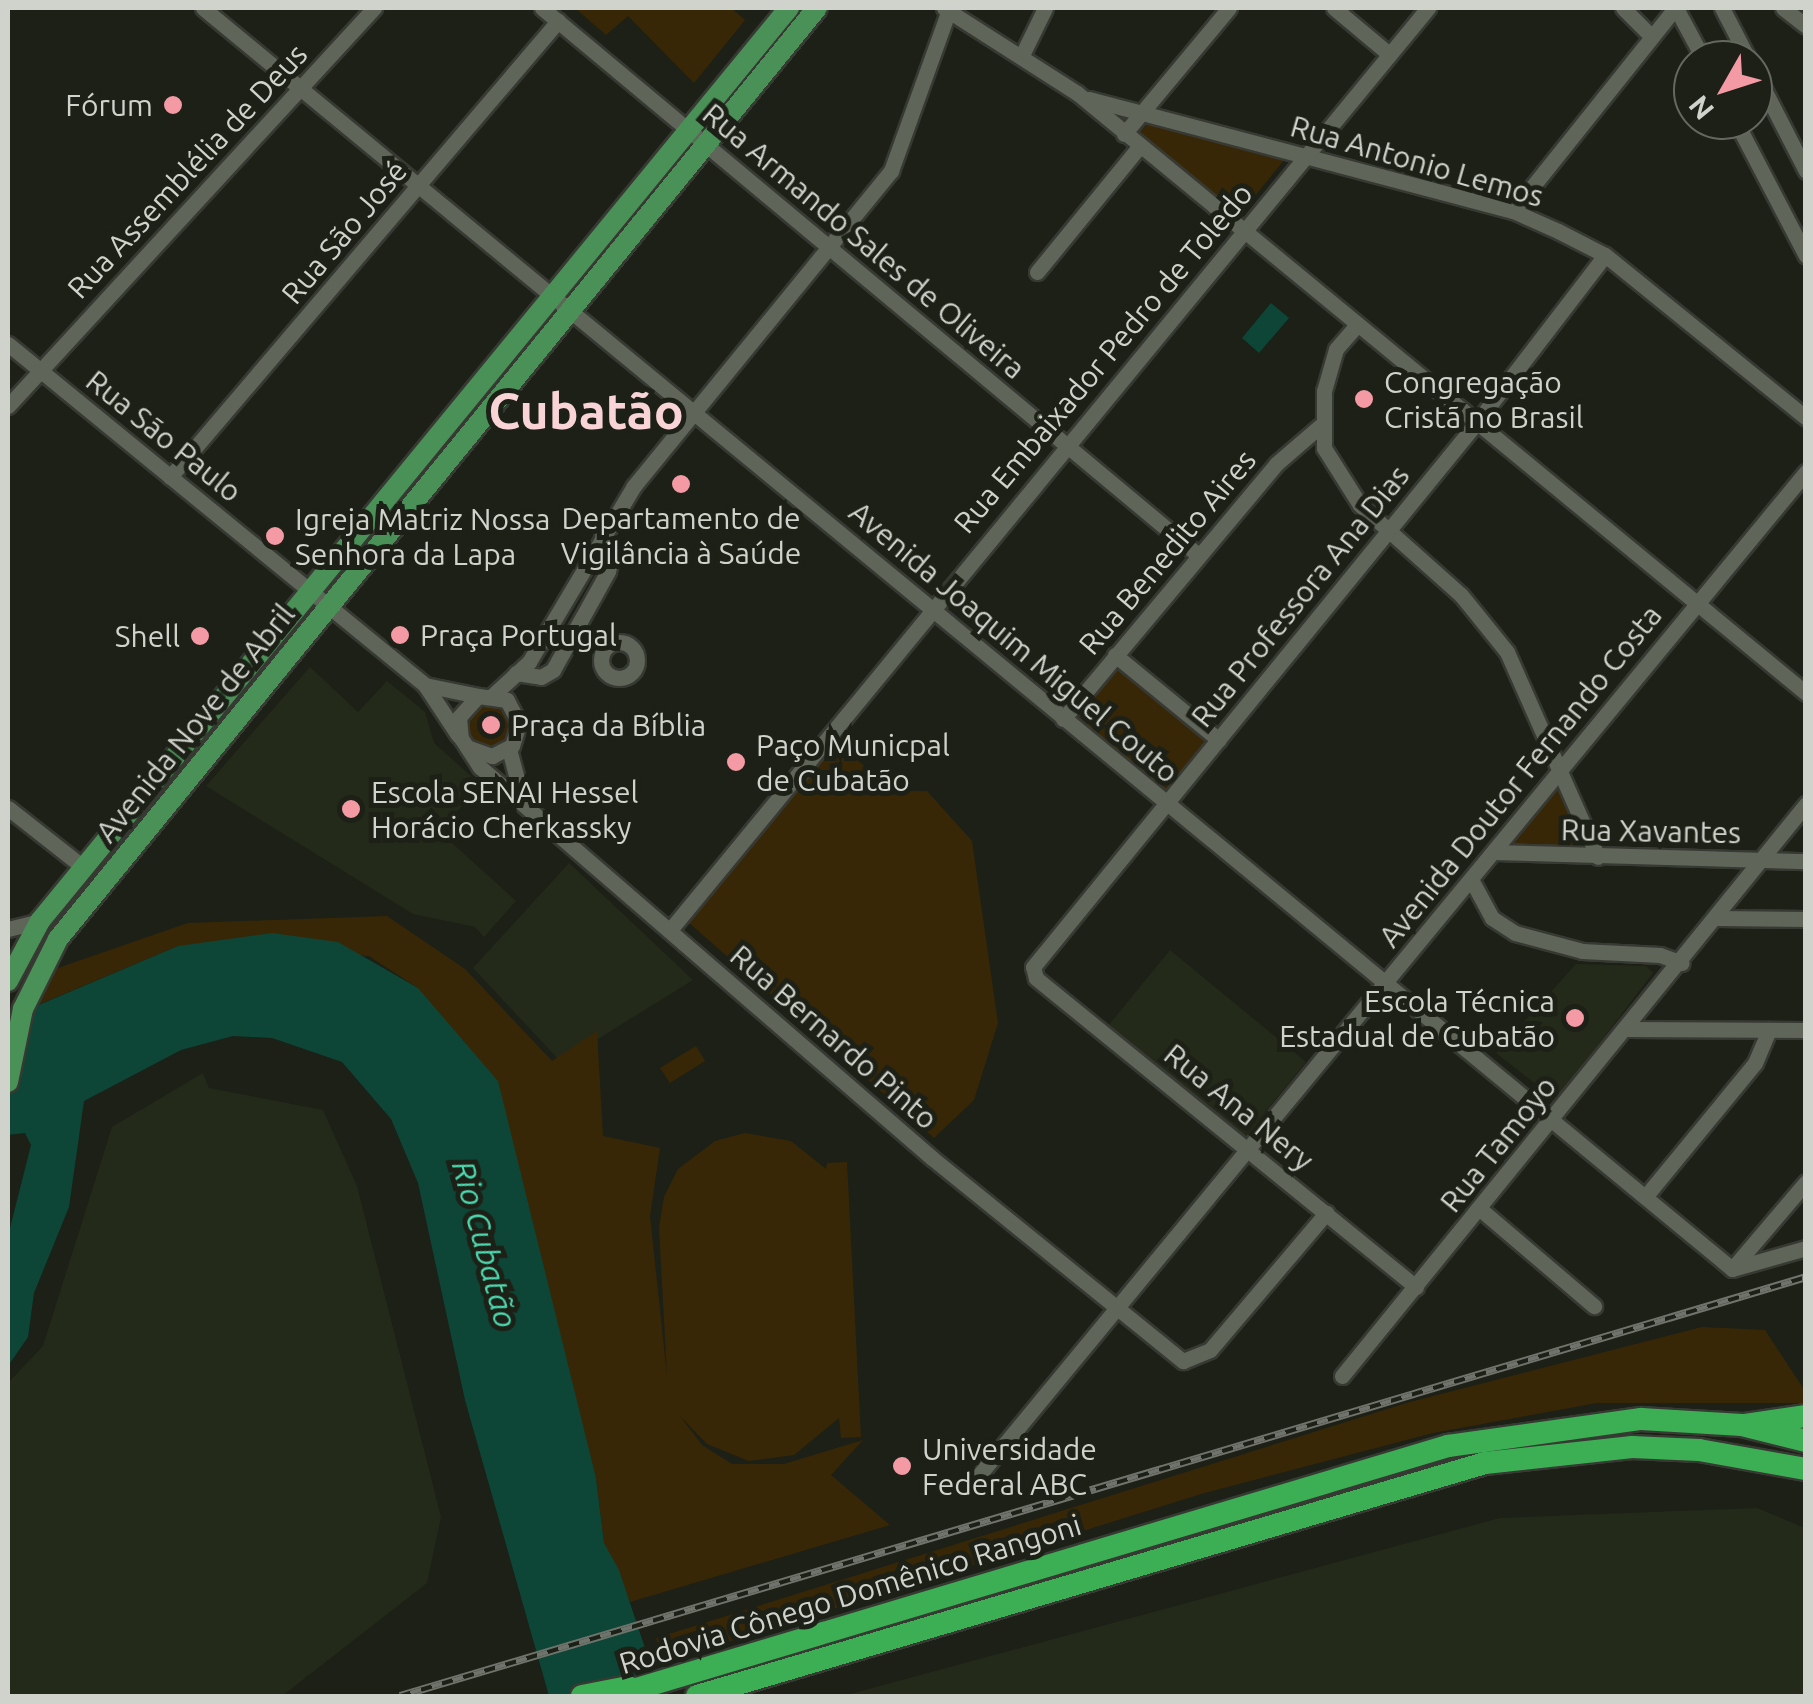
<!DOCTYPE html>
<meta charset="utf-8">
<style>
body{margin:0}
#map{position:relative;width:1813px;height:1704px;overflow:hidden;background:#1c2016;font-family:Ubuntu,sans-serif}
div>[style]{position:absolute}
.built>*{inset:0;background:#242a1a}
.green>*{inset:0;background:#382706}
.round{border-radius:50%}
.water>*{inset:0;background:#0d4536}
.roads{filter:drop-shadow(2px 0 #373933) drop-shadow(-2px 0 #373933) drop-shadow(0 2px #373933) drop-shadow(0 -2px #373933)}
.minor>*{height:15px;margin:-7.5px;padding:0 7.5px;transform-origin:7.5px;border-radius:7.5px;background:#606559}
.minor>.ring{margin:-7.5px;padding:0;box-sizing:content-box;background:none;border:15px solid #606559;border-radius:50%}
.major>*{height:20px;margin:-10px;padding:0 10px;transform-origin:10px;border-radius:10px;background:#4a9157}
.highway>*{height:22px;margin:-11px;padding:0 11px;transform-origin:11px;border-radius:11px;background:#3caf55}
.rail>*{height:8px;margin-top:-4px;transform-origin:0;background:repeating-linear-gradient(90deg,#1c2016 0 11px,#70736b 0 22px);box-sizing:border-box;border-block:2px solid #70736b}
.dots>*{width:28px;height:28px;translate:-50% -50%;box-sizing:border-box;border:5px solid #1c2016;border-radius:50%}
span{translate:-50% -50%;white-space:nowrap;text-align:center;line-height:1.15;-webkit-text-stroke:10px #1c2016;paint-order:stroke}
.poi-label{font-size:30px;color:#d0d3cc}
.right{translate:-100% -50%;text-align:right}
.left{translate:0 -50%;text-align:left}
.street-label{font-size:30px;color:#d0d3cc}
.water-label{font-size:32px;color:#4cd9b0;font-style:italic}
.town-label{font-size:50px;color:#f8d4d7;font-weight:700}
.frame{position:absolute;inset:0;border:10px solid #d0d3cc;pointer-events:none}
.north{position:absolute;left:1673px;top:40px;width:100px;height:100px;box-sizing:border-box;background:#1c2016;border:2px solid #64685f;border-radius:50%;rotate:231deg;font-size:28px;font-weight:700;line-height:40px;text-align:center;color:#d0d3cc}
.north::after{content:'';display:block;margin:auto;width:35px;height:45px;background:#f49aa5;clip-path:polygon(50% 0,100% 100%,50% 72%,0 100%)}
</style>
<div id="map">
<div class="built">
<div style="clip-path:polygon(310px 667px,358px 712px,387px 681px,425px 712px,434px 743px,480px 784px,440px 832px,516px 901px,484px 937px,475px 927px,413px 914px,206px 786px)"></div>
<div style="clip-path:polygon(569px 863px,693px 980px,561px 1062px,473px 968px)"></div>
<div style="clip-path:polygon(1170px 950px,1306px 1062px,1245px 1136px,1108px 1026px)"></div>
<div style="clip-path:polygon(1576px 964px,1646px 966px,1653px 973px,1556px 1100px,1496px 1053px)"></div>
<div style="clip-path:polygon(203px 1073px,209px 1088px,323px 1110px,357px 1186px,441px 1517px,427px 1583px,282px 1696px,8px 1696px,8px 1383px,43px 1346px,112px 1127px)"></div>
<div style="clip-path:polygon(1757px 1508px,1805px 1528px,1805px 1696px,843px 1696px,1500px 1518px)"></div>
</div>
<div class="green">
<div style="clip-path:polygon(575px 8px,731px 8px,745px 20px,694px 83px,628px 16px,606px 35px)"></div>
<div style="clip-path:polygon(1152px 119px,1283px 152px,1285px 159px,1240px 214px,1137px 135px)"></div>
<div style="clip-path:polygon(1118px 663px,1210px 738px,1166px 791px,1073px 717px)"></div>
<div class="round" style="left:467px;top:704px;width:44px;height:44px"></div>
<div style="clip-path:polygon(833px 742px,898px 791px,927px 791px,972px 841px,998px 1023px,974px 1100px,934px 1138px,687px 921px)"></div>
<div style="clip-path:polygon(1562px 789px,1582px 849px,1513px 845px,1553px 793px)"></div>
<div style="clip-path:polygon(387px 916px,465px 969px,552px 1061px,597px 1031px,603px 1136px,660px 1148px,650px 1216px,667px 1376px,659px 1227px,664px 1197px,678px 1169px,715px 1141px,745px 1133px,791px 1141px,826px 1169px,827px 1163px,847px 1162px,861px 1437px,841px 1438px,839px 1418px,794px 1455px,749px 1461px,707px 1444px,680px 1416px,702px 1445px,732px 1464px,784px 1464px,863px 1440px,831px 1475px,890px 1525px,630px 1602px,604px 1543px,596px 1478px,418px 988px,369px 956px,178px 946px,28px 1009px,52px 970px,188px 923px)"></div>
<div style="clip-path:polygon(696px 1046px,705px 1061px,670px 1083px,660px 1068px)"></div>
<div style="clip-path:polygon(1702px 1327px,1765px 1330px,1805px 1391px,1805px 1403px,1597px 1403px,1433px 1433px,1201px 1494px,664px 1662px,656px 1638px,1410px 1402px)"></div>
</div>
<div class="water">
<div style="clip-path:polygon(1271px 303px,1289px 318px,1259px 353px,1242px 338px)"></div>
<div style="clip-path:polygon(272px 933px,338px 942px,418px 988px,498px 1081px,596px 1478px,604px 1543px,619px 1570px,661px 1696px,549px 1696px,465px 1400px,418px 1183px,391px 1119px,342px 1062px,272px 1038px,233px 1036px,181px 1050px,84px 1101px,69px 1207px,34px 1293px,28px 1337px,8px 1366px,8px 1236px,31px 1145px,25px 1133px,8px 1135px,8px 1018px,178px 946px)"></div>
</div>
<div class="roads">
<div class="minor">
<div style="left:203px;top:8px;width:1982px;rotate:39.51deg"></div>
<div style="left:1732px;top:1269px;width:77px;rotate:-15.8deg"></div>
<div style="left:542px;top:8px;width:854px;rotate:39.82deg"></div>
<div style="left:944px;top:8px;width:158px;rotate:32.6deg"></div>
<div style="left:1077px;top:93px;width:944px;rotate:39.46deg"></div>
<div style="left:1334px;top:8px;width:72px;rotate:39.9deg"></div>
<div style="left:1623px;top:8px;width:40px;rotate:45deg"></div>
<div style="left:1676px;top:8px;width:59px;rotate:61.7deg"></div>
<div style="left:1722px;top:8px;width:59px;rotate:62.6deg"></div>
<div style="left:1783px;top:8px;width:29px;rotate:38deg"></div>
<div style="left:1023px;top:53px;width:50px;rotate:-63.9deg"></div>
<div style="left:1753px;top:68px;width:116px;rotate:62.8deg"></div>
<div style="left:1089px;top:99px;width:439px;rotate:14.8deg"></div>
<div style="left:1513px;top:211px;width:49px;rotate:24deg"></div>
<div style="left:1558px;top:231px;width:53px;rotate:27.1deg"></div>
<div style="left:1605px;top:255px;width:259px;rotate:39deg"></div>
<div style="left:1735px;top:120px;width:153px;rotate:62.4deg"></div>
<div style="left:1124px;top:134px;width:164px;rotate:-50.2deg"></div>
<div style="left:1513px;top:211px;width:260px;rotate:-51.4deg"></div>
<div style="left:1037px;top:272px;width:161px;rotate:-50.8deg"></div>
<div style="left:1356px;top:326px;width:30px;rotate:131deg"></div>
<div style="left:1336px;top:349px;width:44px;rotate:105.9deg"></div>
<div style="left:1324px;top:391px;width:57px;rotate:90deg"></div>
<div style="left:1324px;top:448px;width:67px;rotate:57.7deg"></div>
<div style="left:1360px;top:505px;width:135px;rotate:41.7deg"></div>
<div style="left:1461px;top:595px;width:73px;rotate:51.1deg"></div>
<div style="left:1507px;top:652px;width:224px;rotate:66.1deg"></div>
<div style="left:8px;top:344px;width:539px;rotate:39.27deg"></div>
<div style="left:425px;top:685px;width:54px;rotate:11.7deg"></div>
<div style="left:8px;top:406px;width:541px;rotate:-47.4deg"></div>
<div style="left:170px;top:477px;width:599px;rotate:-49.61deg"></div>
<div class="ring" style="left:601px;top:642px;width:21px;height:21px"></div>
<div style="left:1115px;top:655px;width:134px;rotate:39.3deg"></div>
<div style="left:516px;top:673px;width:25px;rotate:9deg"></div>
<div style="left:541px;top:677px;width:14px;rotate:-30deg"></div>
<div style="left:553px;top:670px;width:113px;rotate:-60.9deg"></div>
<div style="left:608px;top:571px;width:16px;rotate:-75deg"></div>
<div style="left:612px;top:556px;width:23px;rotate:-115deg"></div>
<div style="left:425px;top:685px;width:60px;rotate:56.6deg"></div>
<div style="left:493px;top:695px;width:49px;rotate:-42.5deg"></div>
<div style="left:529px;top:662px;width:205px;rotate:-59.2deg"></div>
<div style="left:634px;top:486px;width:407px;rotate:-50.8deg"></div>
<div style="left:891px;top:171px;width:171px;rotate:-70.2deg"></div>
<div style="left:1063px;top:719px;width:332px;rotate:-50.1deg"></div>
<div style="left:1276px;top:464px;width:58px;rotate:-40.8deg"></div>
<div style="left:467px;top:747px;width:27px;rotate:20deg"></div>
<div style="left:492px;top:756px;width:22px;rotate:-27deg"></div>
<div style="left:512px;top:746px;width:24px;rotate:-73deg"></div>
<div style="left:519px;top:723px;width:26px;rotate:-118deg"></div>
<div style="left:507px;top:700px;width:29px;rotate:-172deg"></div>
<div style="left:478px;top:696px;width:28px;rotate:132deg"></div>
<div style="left:459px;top:717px;width:21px;rotate:85deg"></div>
<div style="left:461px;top:738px;width:35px;rotate:57deg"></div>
<div style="left:480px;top:767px;width:598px;rotate:40.86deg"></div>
<div style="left:932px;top:1158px;width:323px;rotate:39deg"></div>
<div style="left:1183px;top:1361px;width:29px;rotate:-22deg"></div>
<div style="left:1210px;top:1350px;width:180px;rotate:-49.7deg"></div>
<div style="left:509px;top:749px;width:51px;rotate:75.1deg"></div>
<div style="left:8px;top:808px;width:95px;rotate:38.2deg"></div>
<div style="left:1495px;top:852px;width:311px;rotate:1.7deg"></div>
<div style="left:1472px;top:881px;width:42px;rotate:61.6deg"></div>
<div style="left:1492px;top:918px;width:27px;rotate:33deg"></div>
<div style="left:1515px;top:933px;width:69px;rotate:15deg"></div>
<div style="left:1582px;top:951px;width:78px;rotate:2.9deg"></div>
<div style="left:1660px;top:955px;width:23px;rotate:20deg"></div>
<div style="left:1717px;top:918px;width:89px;rotate:0.6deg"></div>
<div style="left:8px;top:929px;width:33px;rotate:-14deg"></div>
<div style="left:670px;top:930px;width:1194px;rotate:-50.58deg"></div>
<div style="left:1628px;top:1029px;width:178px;rotate:0.3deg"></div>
<div style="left:1645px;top:1197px;width:173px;rotate:-50.6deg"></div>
<div style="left:1755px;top:1063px;width:36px;rotate:-67deg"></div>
<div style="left:1480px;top:1209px;width:150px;rotate:40.4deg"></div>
<div style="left:1732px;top:1269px;width:114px;rotate:-49.6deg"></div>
<div style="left:1416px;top:1287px;width:490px;rotate:-140.9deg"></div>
<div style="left:1036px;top:978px;width:11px;rotate:-105deg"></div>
<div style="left:1033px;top:967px;width:703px;rotate:-50.83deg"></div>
<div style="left:1477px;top:422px;width:210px;rotate:-52.5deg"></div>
<div style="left:1342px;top:1376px;width:737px;rotate:-50.95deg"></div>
<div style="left:970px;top:1486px;width:1314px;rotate:-50.5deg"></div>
</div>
<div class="major">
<div style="left:8px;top:981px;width:68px;rotate:-61.9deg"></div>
<div style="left:40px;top:921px;width:1181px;rotate:-50.64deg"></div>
<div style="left:8px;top:1082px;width:75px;rotate:-78.4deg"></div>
<div style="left:23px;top:1009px;width:78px;rotate:-63.4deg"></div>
<div style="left:58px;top:939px;width:1201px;rotate:-50.81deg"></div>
</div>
<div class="highway">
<div style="left:1745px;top:1425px;width:62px;rotate:-8.4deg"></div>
<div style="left:582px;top:1696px;width:47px;rotate:-11.1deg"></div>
<div style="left:613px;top:1696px;width:872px;rotate:-16.67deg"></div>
<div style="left:1448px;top:1446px;width:195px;rotate:-8deg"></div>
<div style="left:1641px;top:1419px;width:101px;rotate:3.4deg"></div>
<div style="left:1742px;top:1425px;width:66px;rotate:14deg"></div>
<div style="left:697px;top:1696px;width:822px;rotate:-16.47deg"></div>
<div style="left:1485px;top:1463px;width:148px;rotate:-6.2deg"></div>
<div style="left:1632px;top:1447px;width:67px;rotate:2.6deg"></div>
<div style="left:1699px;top:1450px;width:109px;rotate:10.1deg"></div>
</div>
</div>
<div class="rail">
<div style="left:400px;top:1696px;width:1467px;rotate:-16.59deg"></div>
</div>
<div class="dots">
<div style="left:173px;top:105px;background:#f49aa5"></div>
<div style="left:1364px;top:399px;background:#f49aa5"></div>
<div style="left:681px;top:484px;background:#f49aa5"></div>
<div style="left:275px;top:536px;background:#f49aa5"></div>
<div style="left:400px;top:635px;background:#f49aa5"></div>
<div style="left:200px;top:636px;background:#f49aa5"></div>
<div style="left:491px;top:725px;background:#f49aa5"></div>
<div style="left:736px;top:762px;background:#f49aa5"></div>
<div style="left:351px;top:809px;background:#f49aa5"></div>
<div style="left:1575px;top:1018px;background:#f49aa5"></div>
<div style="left:902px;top:1466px;background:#f49aa5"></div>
</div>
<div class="poi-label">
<span class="right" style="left:153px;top:105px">Fórum</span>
<span class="left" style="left:1384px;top:399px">Congregação<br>Cristã no Brasil</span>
<span style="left:681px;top:535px">Departamento de<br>Vigilância à Saúde</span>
<span class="left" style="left:295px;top:536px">Igreja Matriz Nossa<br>Senhora da Lapa</span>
<span class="left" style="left:420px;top:635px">Praça Portugal</span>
<span class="right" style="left:180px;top:636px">Shell</span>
<span class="left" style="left:511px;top:725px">Praça da Bíblia</span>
<span class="left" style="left:756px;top:762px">Paço Municpal<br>de Cubatão</span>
<span class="left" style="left:371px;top:809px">Escola SENAI Hessel<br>Horácio Cherkassky</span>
<span class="right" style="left:1555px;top:1018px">Escola Técnica<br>Estadual de Cubatão</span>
<span class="left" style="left:922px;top:1466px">Universidade<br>Federal ABC</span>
</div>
<div class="street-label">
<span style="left:1417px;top:161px;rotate:16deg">Rua Antonio Lemos</span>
<span style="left:187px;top:171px;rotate:-47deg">Rua Assemblélia de Deus</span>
<span style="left:344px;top:232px;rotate:-50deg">Rua São José</span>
<span style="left:864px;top:241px;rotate:40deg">Rua Armando Sales de Oliveira</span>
<span style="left:1103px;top:358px;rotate:-50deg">Rua Embaixador Pedro de Toledo</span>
<span style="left:164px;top:436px;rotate:39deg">Rua São Paulo</span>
<span style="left:1167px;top:552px;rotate:-50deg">Rua Benedito Aires</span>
<span style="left:1300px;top:596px;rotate:-51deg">Rua Professora Ana Dias</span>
<span style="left:1014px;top:642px;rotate:40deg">Avenida Joaquim Miguel Couto</span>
<span style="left:195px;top:723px;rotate:-51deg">Avenida Nove de Abril</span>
<span style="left:1520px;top:776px;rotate:-51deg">Avenida Doutor Fernando Costa</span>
<span style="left:1651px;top:831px;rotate:1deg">Rua Xavantes</span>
<span style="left:834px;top:1037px;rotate:41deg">Rua Bernardo Pinto</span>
<span style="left:1239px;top:1107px;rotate:39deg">Rua Ana Nery</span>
<span style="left:1498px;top:1144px;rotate:-51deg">Rua Tamoyo</span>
<span style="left:850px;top:1594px;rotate:-17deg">Rodovia Cônego Domênico Rangoni</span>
</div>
<div class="water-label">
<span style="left:485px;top:1244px;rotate:75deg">Rio Cubatão</span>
</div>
<div class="town-label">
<span style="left:586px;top:411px">Cubatão</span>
</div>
<div class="frame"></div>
<div class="north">N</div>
</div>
